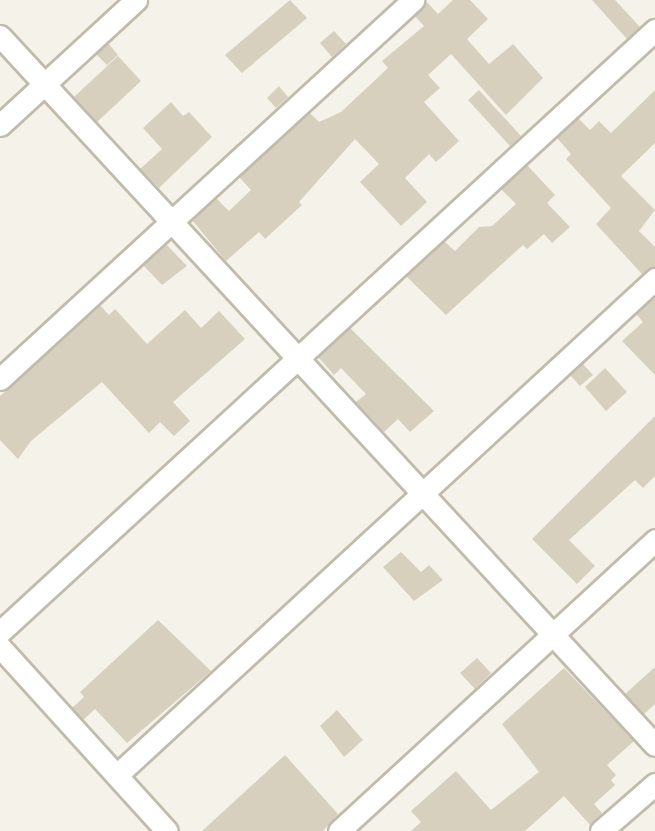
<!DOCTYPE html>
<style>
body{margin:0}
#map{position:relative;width:655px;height:831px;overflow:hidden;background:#f5f2e9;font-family:"Golos Text",sans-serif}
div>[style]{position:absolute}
.building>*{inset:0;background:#d7d0be}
.roads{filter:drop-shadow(2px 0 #c0bbab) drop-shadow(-2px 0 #c0bbab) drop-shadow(0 2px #c0bbab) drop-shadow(0 -2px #c0bbab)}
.minor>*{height:21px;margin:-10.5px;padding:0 10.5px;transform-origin:10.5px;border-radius:10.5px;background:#fff}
span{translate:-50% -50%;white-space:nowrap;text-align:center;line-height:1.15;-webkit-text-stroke:4.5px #fff;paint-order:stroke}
</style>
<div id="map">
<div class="building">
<div style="clip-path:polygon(290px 0,307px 18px,242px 73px,225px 55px)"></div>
<div style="clip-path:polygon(453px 0,470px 0,488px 19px,467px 39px,489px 64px,513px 44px,543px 78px,506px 115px,451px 54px,428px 75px,440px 88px,424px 102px,459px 141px,436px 162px,429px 154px,405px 178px,427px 202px,401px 226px,360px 182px,379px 164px,355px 139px,299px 202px,302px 205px,265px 239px,259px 232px,226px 261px,192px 220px,216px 198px,229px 211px,251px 190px,239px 177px,309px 112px,319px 122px,341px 112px,388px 68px,382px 61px,424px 26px,415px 16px,427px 2px,438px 14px)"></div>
<div style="clip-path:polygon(592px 0,615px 0,640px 27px,627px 39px)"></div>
<div style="clip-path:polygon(334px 31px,346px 44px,332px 57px,320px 43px)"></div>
<div style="clip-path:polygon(108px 43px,118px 55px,107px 65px,96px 54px)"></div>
<div style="clip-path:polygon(118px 56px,141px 81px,97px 122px,74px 97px)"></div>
<div style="clip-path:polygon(279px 86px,288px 97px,276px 108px,267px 98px)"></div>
<div style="clip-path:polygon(479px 90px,521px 136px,510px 146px,468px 100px)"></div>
<div style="clip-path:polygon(655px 90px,655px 143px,621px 176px,655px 210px,639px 231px,655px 247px,655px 267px,642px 274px,596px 224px,611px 208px,566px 159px,571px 154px,557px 138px,578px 118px,590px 130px,599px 121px,611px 133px)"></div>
<div style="clip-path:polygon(171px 102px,183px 116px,189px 112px,212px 137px,159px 188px,140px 169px,162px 149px,143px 128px)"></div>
<div style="clip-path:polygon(527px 165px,555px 195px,547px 203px,570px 227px,552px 243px,544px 234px,527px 249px,523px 245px,446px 315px,406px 276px,444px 241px,455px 251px,479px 227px,492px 226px,516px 204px,501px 189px)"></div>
<div style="clip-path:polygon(166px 244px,187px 266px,162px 285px,143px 265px)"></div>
<div style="clip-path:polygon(655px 296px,655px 375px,622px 341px,643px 322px,636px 314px)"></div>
<div style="clip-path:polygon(100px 305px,109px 315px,115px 309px,147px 344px,185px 310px,201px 328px,219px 311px,245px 339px,173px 402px,190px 421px,174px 436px,160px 422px,149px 433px,102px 382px,31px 441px,18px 459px,0 440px,0 396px)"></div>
<div style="clip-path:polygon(350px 328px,434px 411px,410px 432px,398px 419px,384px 432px,356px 402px,366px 394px,341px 368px,334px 375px,318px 357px)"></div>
<div style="clip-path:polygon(582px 363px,593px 375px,580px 386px,570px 375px)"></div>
<div style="clip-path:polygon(605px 368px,627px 392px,606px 411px,585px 387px)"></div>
<div style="clip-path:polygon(655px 416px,655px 476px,643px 488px,635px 480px,569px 540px,595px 566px,577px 584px,532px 539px)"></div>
<div style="clip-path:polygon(401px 552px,421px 572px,429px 565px,443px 580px,414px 601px,383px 567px)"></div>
<div style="clip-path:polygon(158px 620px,211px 671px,127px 743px,95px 709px,83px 720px,72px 708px,84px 697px,80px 692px)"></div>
<div style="clip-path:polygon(477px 658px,491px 673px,475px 689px,460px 673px)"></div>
<div style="clip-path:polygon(655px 667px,655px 704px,644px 714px,625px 694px)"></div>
<div style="clip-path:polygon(564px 668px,634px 741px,607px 765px,616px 775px,611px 780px,615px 785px,594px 804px,602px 813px,590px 825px,564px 796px,525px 831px,411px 831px,421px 822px,411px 811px,456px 771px,491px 810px,539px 772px,502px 724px)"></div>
<div style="clip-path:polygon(337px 710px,363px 740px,344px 757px,320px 726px)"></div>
<div style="clip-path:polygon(285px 755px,338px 814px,323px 831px,202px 831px)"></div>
</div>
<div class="roads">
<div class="minor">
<div style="left:0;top:36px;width:965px;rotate:47.27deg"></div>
<div style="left:0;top:125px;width:185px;rotate:-42.6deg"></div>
<div style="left:0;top:379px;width:561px;rotate:-42.54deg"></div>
<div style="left:0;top:632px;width:890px;rotate:-42.59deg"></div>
<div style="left:0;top:647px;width:248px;rotate:47.8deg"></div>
<div style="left:117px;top:775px;width:732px;rotate:-42.67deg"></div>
<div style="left:339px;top:831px;width:430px;rotate:-42.6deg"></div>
<div style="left:601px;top:831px;width:72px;rotate:-41deg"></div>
</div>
</div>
</div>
